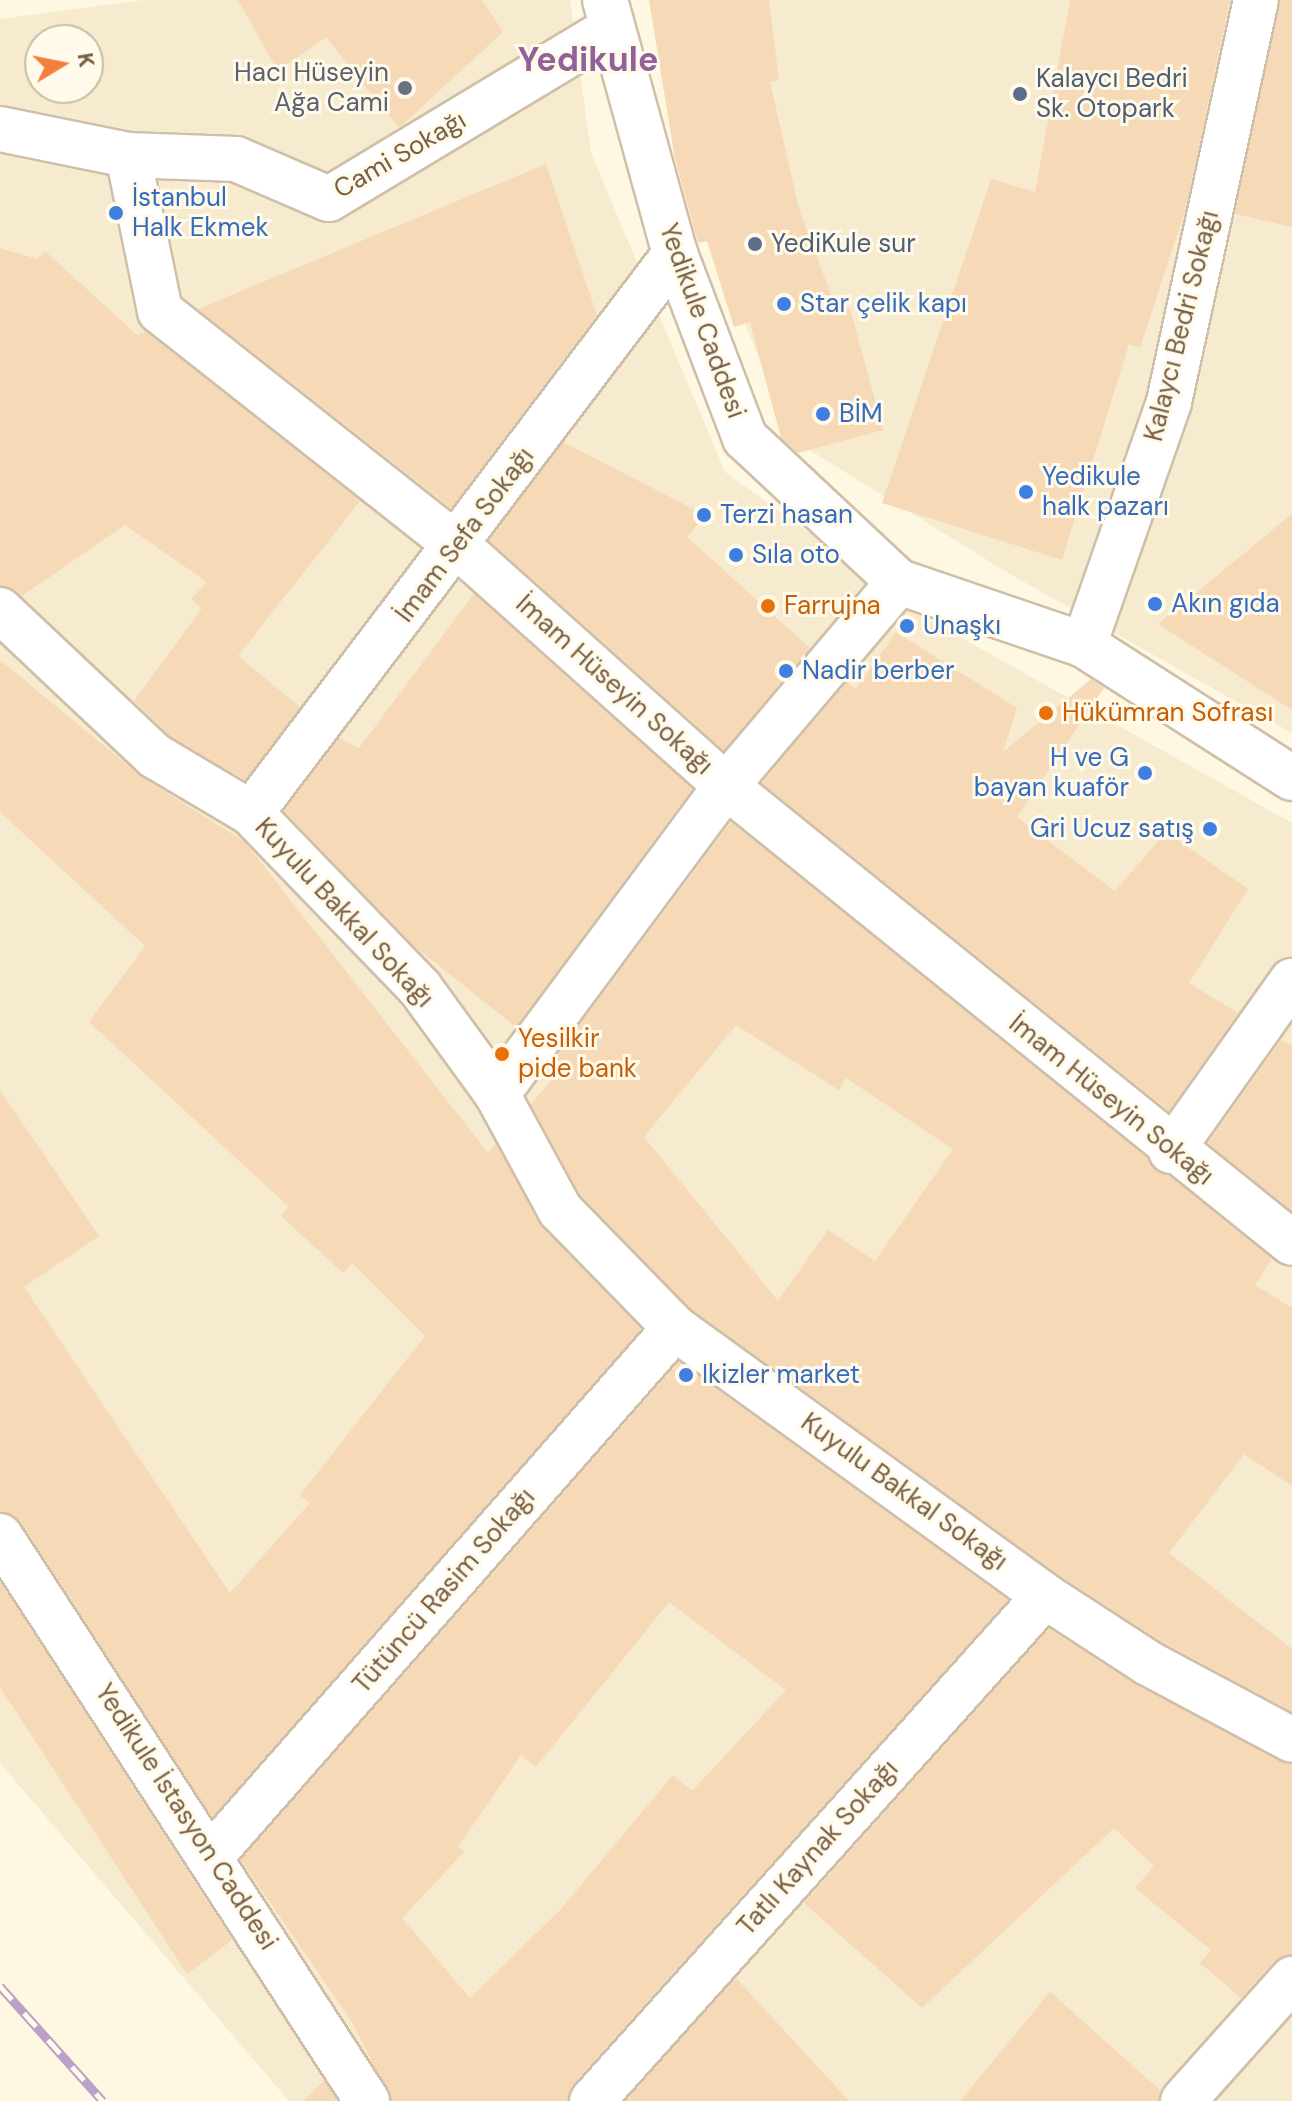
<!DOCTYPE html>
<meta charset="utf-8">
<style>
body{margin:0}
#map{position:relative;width:1292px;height:2101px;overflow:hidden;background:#fef7e2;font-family:"DM Sans",sans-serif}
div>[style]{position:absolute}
.residential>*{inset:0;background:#f6eacf}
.building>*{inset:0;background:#f6d9b7}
.roads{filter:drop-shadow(2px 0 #d0bfa8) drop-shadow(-2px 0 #d0bfa8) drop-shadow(0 2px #d0bfa8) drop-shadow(0 -2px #d0bfa8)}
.street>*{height:44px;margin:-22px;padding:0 22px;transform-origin:22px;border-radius:22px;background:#fff}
.secondary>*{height:44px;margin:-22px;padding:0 22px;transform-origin:22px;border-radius:22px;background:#fff}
.rail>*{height:9px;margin-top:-4.5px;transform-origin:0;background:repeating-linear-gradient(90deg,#fffaea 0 18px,#bba0c8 0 36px);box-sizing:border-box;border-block:2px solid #bba0c8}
.dots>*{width:22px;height:22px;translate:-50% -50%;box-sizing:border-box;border:4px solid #fffaea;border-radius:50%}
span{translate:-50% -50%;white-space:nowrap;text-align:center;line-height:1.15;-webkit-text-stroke:6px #fffaea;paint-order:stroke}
.worship-label{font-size:26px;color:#5b616d}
.right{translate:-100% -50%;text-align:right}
.service-label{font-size:26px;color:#4e5e75}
.left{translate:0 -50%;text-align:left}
.street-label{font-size:26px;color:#785f46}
.shop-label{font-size:26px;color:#366cbe}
.food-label{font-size:26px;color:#c56008}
.district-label{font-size:34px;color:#91619c;font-weight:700}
.north{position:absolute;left:24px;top:24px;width:80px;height:80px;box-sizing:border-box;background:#fffaea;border:2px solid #c9bca8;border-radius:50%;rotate:80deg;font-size:22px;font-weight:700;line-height:32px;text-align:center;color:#785f46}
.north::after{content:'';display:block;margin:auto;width:28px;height:36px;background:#f2803c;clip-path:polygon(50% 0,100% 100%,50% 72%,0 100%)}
</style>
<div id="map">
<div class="residential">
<div style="clip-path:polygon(evenodd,144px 0,570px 0,591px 153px,725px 472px,933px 622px,1292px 823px,1292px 2101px,289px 2101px,0 1763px,0 19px,144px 0,40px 40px,88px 40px,88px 88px,40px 88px,40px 40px)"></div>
<div style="clip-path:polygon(658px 0,1292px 0,1292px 733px,1008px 573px,792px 439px,690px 189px)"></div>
</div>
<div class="building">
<div style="clip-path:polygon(238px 0,482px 0,503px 32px,399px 128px,326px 37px,278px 71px)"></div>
<div style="clip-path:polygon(649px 0,769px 0,779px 80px,770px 82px,799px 209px,837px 311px,850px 308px,883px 430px,798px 453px,781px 438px,750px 322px,734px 327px,707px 241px,698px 243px,675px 159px)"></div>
<div style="clip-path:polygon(1070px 0,1230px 0,1186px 207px,1140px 348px,1129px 344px,1062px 560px,882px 503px,991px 179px,1035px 192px)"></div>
<div style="clip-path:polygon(1280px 0,1292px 0,1292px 227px,1235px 214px)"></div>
<div style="clip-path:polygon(546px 164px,597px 315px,451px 508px,198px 309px)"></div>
<div style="clip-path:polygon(0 248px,37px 259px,45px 251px,137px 335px,146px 332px,360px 501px,238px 656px,300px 707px,245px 780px,170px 736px,134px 701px,202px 608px,191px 599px,207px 582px,125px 525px,22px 596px,0 586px)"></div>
<div style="clip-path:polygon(563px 442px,705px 515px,687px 537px,810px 648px,724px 750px,489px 540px)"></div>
<div style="clip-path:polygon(1292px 514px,1292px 710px,1158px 624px)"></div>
<div style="clip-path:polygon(474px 594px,692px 789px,516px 1027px,413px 945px,284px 811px,339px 738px,359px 748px)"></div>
<div style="clip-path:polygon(896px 632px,1017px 708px,1003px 752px,1091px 679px,1104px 688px,1017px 817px,1115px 891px,1166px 832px,1248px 889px,1189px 983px,1238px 1013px,1169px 1111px,762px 783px,847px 682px,856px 689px)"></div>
<div style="clip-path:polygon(0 660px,142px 777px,245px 842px,488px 1153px,496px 1144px,542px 1227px,641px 1329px,212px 1817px,21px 1522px,0 1511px,0 1090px,99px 1236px,24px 1287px,230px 1593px,310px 1503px,300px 1495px,425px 1336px,352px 1263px,343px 1273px,281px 1216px,288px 1206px,89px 1022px,145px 946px,0 812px)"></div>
<div style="clip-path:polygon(evenodd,731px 822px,1272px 1259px,1255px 1285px,1292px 1308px,1292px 1486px,1244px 1454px,1169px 1553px,1292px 1649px,1292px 1712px,1161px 1641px,1059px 1575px,691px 1309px,580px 1195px,531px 1104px,564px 1066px,555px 1058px,731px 822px,736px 1025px,839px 1090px,846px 1078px,953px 1149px,875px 1261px,828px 1230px,778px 1301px,644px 1137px,736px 1025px)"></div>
<div style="clip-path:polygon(1281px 1040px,1292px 1046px,1292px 1211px,1208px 1143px)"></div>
<div style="clip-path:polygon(evenodd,679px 1362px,1008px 1600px,573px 2084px,568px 2101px,392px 2101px,352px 2022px,241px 1860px,679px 1362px,669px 1602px,786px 1690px,692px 1791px,673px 1775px,561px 1909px,470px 1998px,402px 1918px,464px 1852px,458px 1847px,521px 1755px,536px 1767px,669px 1602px)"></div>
<div style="clip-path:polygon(0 1582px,232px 1940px,187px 1974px,0 1687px)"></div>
<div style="clip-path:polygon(1049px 1629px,1136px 1685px,1292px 1765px,1292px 1955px,1273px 1962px,1241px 1998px,1200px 1963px,1211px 1950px,1135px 1888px,1154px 1866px,1114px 1828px,922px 2008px,804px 1903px)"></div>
<div style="clip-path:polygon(736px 1978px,849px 2101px,626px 2101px)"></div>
<div style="clip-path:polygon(1050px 1992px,1161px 2091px,1159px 2101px,960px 2101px)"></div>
<div style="clip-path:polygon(324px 2081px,337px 2101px,303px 2101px)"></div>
</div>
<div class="roads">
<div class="street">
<div style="left:0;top:129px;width:131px;rotate:11.5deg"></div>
<div style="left:128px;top:155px;width:108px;rotate:2.1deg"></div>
<div style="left:236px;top:159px;width:101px;rotate:23.3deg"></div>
<div style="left:329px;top:199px;width:327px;rotate:-31.1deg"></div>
<div style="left:128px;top:155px;width:159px;rotate:78.4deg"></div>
<div style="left:160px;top:311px;width:381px;rotate:38.3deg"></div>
<div style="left:459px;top:547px;width:358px;rotate:41.8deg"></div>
<div style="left:726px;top:786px;width:727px;rotate:38.92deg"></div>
<div style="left:0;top:610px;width:213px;rotate:43.3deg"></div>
<div style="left:155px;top:756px;width:112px;rotate:30.7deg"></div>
<div style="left:251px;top:813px;width:243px;rotate:46deg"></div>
<div style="left:420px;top:988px;width:131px;rotate:54deg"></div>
<div style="left:497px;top:1094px;width:132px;rotate:61.5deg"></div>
<div style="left:560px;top:1210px;width:165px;rotate:45.7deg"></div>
<div style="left:675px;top:1328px;width:457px;rotate:35.9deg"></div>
<div style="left:1045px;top:1596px;width:123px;rotate:33deg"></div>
<div style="left:1148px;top:1663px;width:163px;rotate:28.1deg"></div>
<div style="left:1084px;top:645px;width:257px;rotate:-70.7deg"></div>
<div style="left:1169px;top:402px;width:411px;rotate:-77.8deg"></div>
<div style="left:251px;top:813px;width:702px;rotate:-52.82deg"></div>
<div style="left:497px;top:1094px;width:384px;rotate:-53.4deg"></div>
<div style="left:726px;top:786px;width:267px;rotate:-49.7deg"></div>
<div style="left:1171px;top:1151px;width:209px;rotate:-54.6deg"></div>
<div style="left:0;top:1536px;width:674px;rotate:56.99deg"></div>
<div style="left:212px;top:1855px;width:701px;rotate:-48.7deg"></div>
<div style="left:592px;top:2101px;width:678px;rotate:-48.11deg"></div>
<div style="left:1183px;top:2101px;width:164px;rotate:-48.2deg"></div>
</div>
<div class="secondary">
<div style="left:605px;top:0;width:263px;rotate:74.6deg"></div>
<div style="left:675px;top:254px;width:197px;rotate:69.2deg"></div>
<div style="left:745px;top:438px;width:211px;rotate:43.1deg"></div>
<div style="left:899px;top:582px;width:195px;rotate:18.8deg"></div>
<div style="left:1084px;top:645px;width:247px;rotate:32.6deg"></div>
</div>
</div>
<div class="rail">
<div style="left:0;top:1986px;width:154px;rotate:48.2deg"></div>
</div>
<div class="dots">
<div style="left:405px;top:88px;background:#6b7280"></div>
<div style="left:1020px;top:94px;background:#5c6f8a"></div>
<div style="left:116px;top:213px;background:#3f7fe0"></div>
<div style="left:755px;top:244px;background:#5c6f8a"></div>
<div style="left:784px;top:304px;background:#3f7fe0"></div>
<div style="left:823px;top:414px;background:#3f7fe0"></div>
<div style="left:1026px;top:492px;background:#3f7fe0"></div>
<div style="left:704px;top:515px;background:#3f7fe0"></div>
<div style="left:736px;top:555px;background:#3f7fe0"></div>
<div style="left:1155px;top:604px;background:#3f7fe0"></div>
<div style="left:768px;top:606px;background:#e8710a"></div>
<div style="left:907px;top:626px;background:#3f7fe0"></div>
<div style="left:786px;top:671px;background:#3f7fe0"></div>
<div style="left:1046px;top:713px;background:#e8710a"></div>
<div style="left:1145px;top:773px;background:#3f7fe0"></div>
<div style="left:1210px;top:829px;background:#3f7fe0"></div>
<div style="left:502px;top:1054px;background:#e8710a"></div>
<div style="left:686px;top:1375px;background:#3f7fe0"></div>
</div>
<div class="worship-label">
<span class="right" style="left:389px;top:88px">Hacı Hüseyin<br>Ağa Cami</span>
</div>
<div class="service-label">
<span class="left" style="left:1036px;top:94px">Kalaycı Bedri<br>Sk. Otopark</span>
<span class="left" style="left:771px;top:244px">YediKule sur</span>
</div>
<div class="street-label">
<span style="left:400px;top:155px;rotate:-30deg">Cami Sokağı</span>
<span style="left:702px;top:321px;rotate:70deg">Yedikule Caddesi</span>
<span style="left:1182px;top:326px;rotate:-76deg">Kalaycı Bedri Sokağı</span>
<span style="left:465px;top:535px;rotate:-53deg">İmam Sefa Sokağı</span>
<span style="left:614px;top:685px;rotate:42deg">İmam Hüseyin Sokağı</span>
<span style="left:344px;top:913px;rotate:47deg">Kuyulu Bakkal Sokağı</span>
<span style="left:1111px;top:1100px;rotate:39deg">İmam Hüseyin Sokağı</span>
<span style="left:904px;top:1492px;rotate:36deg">Kuyulu Bakkal Sokağı</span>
<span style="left:444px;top:1591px;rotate:-49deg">Tütüncü Rasim Sokağı</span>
<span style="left:186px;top:1817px;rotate:57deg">Yedikule İstasyon Caddesi</span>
<span style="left:818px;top:1848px;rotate:-48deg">Tatlı Kaynak Sokağı</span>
</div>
<div class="shop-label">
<span class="left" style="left:132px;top:213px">İstanbul<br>Halk Ekmek</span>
<span class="left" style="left:800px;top:304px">Star çelik kapı</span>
<span class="left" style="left:839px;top:414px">BİM</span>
<span class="left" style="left:1042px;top:492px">Yedikule<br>halk pazarı</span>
<span class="left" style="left:720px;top:515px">Terzi hasan</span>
<span class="left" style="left:752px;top:555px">Sıla oto</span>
<span class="left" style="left:1171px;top:604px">Akın gıda</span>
<span class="left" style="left:923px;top:626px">Unaşkı</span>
<span class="left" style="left:802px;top:671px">Nadir berber</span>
<span class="right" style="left:1129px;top:773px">H ve G<br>bayan kuaför</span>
<span class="right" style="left:1194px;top:829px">Gri Ucuz satış</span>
<span class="left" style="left:702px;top:1375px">Ikizler market</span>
</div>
<div class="food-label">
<span class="left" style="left:784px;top:606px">Farrujna</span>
<span class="left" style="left:1062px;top:713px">Hükümran Sofrası</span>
<span class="left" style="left:518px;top:1054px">Yesilkir<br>pide bank</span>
</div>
<div class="district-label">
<span style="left:588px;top:60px">Yedikule</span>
</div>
<div class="north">K</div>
</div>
